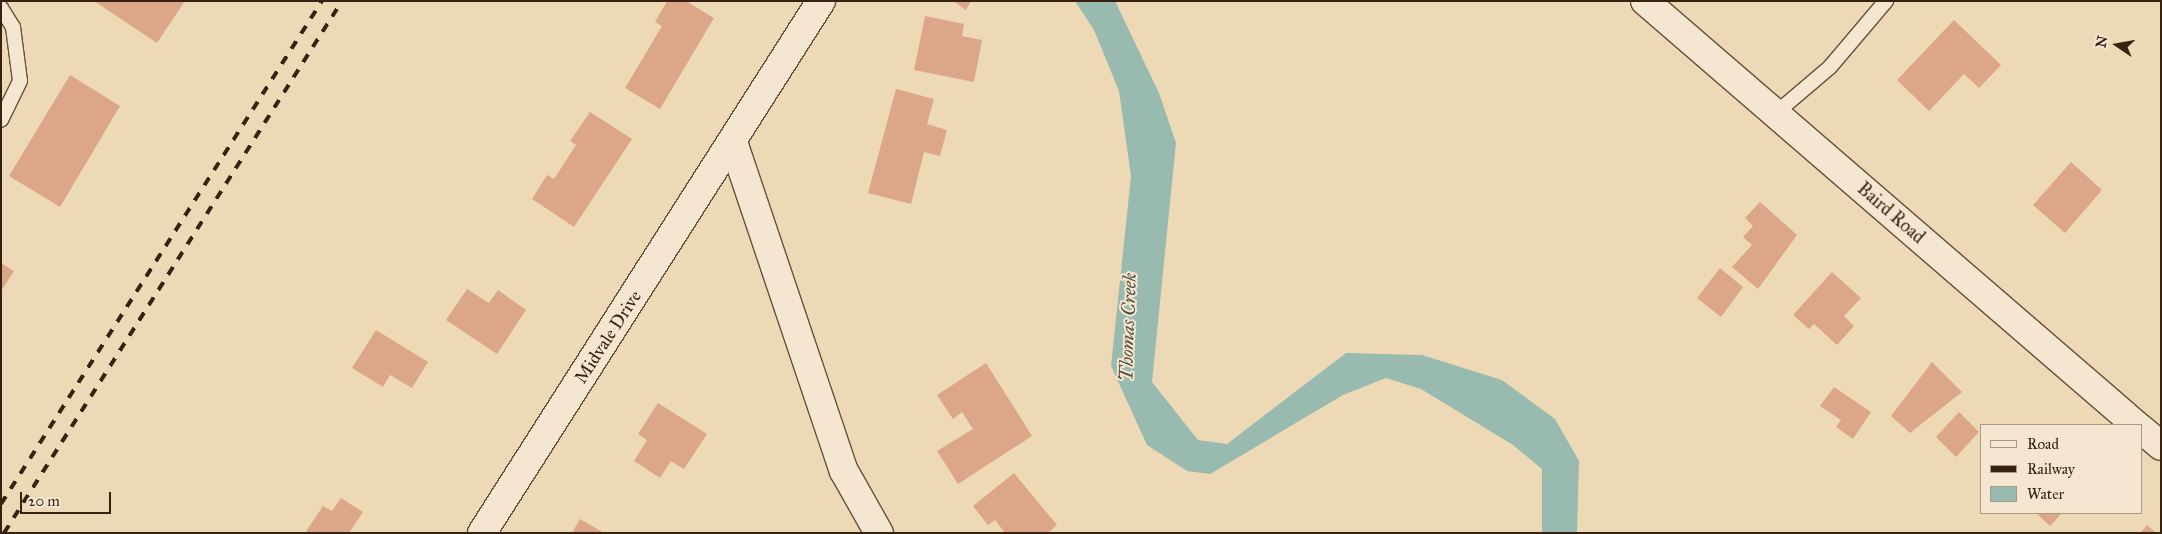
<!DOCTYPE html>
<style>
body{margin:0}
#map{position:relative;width:2162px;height:534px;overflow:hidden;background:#eed9b6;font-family:"IM FELL Great Primer",serif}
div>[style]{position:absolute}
.water>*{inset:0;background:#99baae}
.building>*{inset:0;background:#dca788}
.roads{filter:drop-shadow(1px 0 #65503b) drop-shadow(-1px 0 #65503b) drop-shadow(0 1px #65503b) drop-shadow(0 -1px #65503b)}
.service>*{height:14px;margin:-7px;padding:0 7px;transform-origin:7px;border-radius:7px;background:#f4e6d0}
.minor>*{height:28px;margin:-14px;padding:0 14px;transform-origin:14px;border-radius:14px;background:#f4e6d0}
.tertiary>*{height:28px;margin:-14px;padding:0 14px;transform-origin:14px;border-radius:14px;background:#f4e6d0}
.rail>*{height:4px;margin-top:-2px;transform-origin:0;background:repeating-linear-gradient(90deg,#372212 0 9px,transparent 0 18px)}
span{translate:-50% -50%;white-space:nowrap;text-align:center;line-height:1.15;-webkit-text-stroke:4px #f4e6d0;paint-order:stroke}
.street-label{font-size:18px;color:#372212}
.water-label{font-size:19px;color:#545041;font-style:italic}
.frame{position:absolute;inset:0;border:2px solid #372212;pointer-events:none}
.legend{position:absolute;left:1980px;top:424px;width:162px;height:90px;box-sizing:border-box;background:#f4e6d0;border:1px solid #a89884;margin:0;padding:6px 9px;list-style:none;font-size:15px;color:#372212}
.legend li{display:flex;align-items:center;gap:10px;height:25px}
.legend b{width:25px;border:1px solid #a89884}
.north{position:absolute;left:2092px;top:20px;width:50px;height:50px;-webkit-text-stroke:4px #f4e6d0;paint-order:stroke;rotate:282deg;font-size:14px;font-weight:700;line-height:20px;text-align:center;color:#372212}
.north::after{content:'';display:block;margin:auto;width:18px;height:22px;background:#372212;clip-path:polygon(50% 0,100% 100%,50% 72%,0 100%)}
.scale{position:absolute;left:20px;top:492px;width:91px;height:22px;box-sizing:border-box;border:2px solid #372212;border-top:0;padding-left:6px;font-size:15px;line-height:18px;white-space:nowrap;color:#372212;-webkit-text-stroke:4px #f4e6d0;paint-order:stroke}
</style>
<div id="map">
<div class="water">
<div style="clip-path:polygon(1075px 1px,1115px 1px,1159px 93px,1176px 143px,1152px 382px,1198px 440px,1227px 444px,1346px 353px,1422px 355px,1502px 380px,1555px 419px,1579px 461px,1577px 533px,1542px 533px,1542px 469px,1513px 445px,1421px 389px,1386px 378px,1343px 395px,1210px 474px,1187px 471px,1147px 445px,1111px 366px,1131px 176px,1119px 91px,1094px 30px)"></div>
</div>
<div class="building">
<div style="clip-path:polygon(94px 1px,185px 1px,157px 43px)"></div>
<div style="clip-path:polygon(667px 1px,686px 1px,714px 18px,660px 109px,625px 88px,662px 26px,655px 22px)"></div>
<div style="clip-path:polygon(953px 1px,971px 1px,966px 10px)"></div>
<div style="clip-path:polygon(925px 16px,964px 24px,962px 36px,982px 40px,974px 82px,914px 70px)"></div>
<div style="clip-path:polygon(1954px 20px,2001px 65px,1979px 88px,1964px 74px,1929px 111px,1897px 80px)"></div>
<div style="clip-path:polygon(70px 75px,120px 106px,60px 207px,9px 176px)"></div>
<div style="clip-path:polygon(896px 89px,934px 99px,927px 124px,947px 130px,940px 156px,924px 152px,911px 204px,868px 193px)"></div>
<div style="clip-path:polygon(590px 112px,632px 139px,574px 227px,532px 199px,547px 175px,554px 179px,576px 145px,570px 141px)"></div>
<div style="clip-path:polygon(2071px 162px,2102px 190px,2065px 233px,2033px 205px)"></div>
<div style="clip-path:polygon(1760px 202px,1797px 235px,1758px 289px,1732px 267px,1752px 245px,1743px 237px,1753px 226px,1745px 218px)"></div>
<div style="clip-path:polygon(1px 263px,14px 271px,1px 291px)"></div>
<div style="clip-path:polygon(1720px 268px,1743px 287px,1721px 317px,1697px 298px)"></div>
<div style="clip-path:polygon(1832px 272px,1861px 298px,1844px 316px,1854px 326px,1837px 345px,1814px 324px,1809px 329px,1793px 315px)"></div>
<div style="clip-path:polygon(467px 289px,489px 303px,498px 290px,526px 310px,497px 354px,446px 320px)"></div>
<div style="clip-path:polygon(376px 330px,428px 362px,412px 388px,390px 375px,383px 387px,352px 368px)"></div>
<div style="clip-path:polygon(1932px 362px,1962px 392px,1910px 433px,1891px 416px)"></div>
<div style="clip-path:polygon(986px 363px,1032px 436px,958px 484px,937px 451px,973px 429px,962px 412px,953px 419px,937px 395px)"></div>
<div style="clip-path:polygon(1834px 387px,1871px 412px,1853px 439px,1836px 427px,1841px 420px,1820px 406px)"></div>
<div style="clip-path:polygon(658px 403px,707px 434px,684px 469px,671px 461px,660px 478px,634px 461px,647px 440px,638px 434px)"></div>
<div style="clip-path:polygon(1959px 412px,1979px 432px,1956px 457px,1936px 437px)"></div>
<div style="clip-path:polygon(1014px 473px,1057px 525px,1048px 533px,1005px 533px,995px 520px,988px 525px,973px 506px)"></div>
<div style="clip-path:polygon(341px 498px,363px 512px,349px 533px,305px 533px,323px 506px,332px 511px)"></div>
<div style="clip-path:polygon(2036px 513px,2062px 513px,2050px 526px)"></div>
<div style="clip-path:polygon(580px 519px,604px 533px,572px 533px)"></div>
<div style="clip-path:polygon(2147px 525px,2156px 533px,2140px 533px)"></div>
</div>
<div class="roads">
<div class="service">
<div style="left:1px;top:8px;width:22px;rotate:58deg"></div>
<div style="left:13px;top:27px;width:54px;rotate:82.6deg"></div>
<div style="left:20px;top:81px;width:43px;rotate:116deg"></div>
<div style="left:1776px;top:113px;width:71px;rotate:-40.4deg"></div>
<div style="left:1830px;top:67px;width:87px;rotate:-49.7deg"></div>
</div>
<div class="minor">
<div style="left:733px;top:142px;width:347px;rotate:71.4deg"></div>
<div style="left:844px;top:471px;width:71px;rotate:60.6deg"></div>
<div style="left:482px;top:533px;width:631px;rotate:-57.49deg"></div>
</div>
<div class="tertiary">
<div style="left:1645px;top:1px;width:649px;rotate:40.81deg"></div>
<div style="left:2141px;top:429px;width:26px;rotate:40deg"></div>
</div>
</div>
<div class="rail">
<div style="left:1px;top:504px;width:597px;rotate:-57.46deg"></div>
<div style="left:4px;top:533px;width:630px;rotate:-57.57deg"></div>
</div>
<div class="street-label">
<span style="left:1891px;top:213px;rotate:41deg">Baird Road</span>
<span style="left:608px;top:337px;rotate:-57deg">Midvale Drive</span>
</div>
<div class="water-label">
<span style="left:1128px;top:327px;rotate:-88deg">Thomas Creek</span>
</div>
<div class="frame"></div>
<ul class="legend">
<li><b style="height:6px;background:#f4e6d0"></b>Road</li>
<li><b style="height:6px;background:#372212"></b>Railway</li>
<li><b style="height:14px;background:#99baae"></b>Water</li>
</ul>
<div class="north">N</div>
<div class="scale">20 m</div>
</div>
